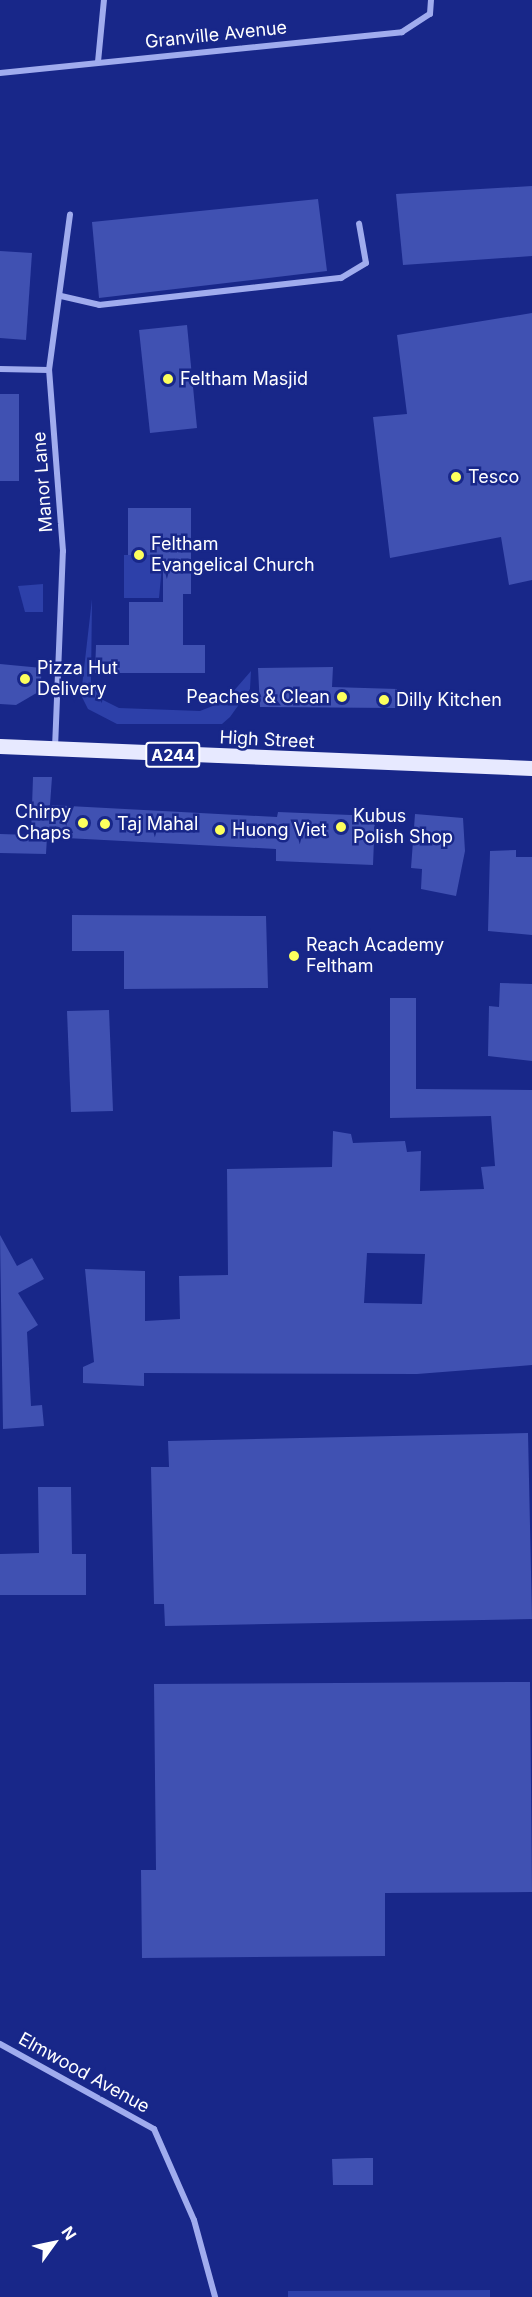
<!DOCTYPE html>
<style>
body{margin:0}
#map{position:relative;width:532px;height:2297px;overflow:hidden;background:#182789;font-family:Inter,sans-serif}
div>[style]{position:absolute}
.green>*{inset:0;background:#2d40a9}
.building>*{inset:0;background:#4051b2}
.minor>*{height:6px;margin:-3px;padding:0 3px;transform-origin:3px;border-radius:3px;background:#a0acee}
.primary>*{height:15px;margin:-7.5px;padding:0 7.5px;transform-origin:7.5px;border-radius:7.5px;background:#e7e9ff}
.dots>*{width:16px;height:16px;translate:-50% -50%;box-sizing:border-box;border:3px solid #182789;border-radius:50%}
span{translate:-50% -50%;white-space:nowrap;text-align:center;line-height:1.15;-webkit-text-stroke:5px #182789;paint-order:stroke}
.shield-label span{padding:2px 4px;background:#182789;border:2px solid;border-radius:4px;-webkit-text-stroke-width:0}
.shield-label{font-size:16px;color:#fff;font-weight:700}
.street-label{font-size:18px;color:#fff}
.poi-label{font-size:18px;color:#fff}
.left{translate:0 -50%;text-align:left}
.right{translate:-100% -50%;text-align:right}
.north{position:absolute;left:24px;top:2213px;width:60px;height:60px;-webkit-text-stroke:4px #182789;paint-order:stroke;rotate:57deg;font-size:16px;font-weight:700;line-height:24px;text-align:center;color:#fff}
.north::after{content:'';display:block;margin:auto;width:21px;height:27px;background:#fff;clip-path:polygon(50% 0,100% 100%,50% 72%,0 100%)}
</style>
<div id="map">
<div class="green">
<div style="clip-path:polygon(124px 555px,163px 555px,159px 598px,124px 598px)"></div>
<div style="clip-path:polygon(43px 584px,43px 612px,25px 612px,18px 586px)"></div>
<div style="clip-path:polygon(92px 599px,91px 683px,101px 699px,119px 708px,200px 711px,225px 701px,251px 671px,250px 689px,230px 717px,222px 724px,117px 724px,88px 709px,81px 695px)"></div>
<div style="clip-path:polygon(490px 2290px,490px 2297px,288px 2297px,288px 2291px)"></div>
</div>
<div class="building">
<div style="clip-path:polygon(532px 186px,532px 256px,403px 265px,396px 194px)"></div>
<div style="clip-path:polygon(318px 199px,327px 271px,99px 298px,92px 222px)"></div>
<div style="clip-path:polygon(0 251px,32px 253px,26px 340px,0 338px)"></div>
<div style="clip-path:polygon(532px 313px,532px 580px,509px 585px,501px 537px,390px 558px,373px 417px,407px 414px,397px 335px)"></div>
<div style="clip-path:polygon(187px 325px,197px 428px,150px 433px,139px 330px)"></div>
<div style="clip-path:polygon(0 394px,19px 394px,19px 481px,0 481px)"></div>
<div style="clip-path:polygon(128px 508px,191px 508px,191px 594px,183px 594px,183px 645px,205px 645px,205px 673px,95px 673px,96px 645px,129px 645px,129px 602px,163px 602px,163px 555px,128px 555px)"></div>
<div style="clip-path:polygon(0 664px,42px 668px,40px 691px,16px 705px,0 704px)"></div>
<div style="clip-path:polygon(333px 667px,332px 687px,397px 689px,396px 708px,260px 707px,258px 668px)"></div>
<div style="clip-path:polygon(33px 777px,52px 777px,50px 805px,277px 817px,278px 812px,375px 816px,373px 865px,276px 861px,276px 849px,47px 837px,46px 854px,0 853px,0 834px,31px 835px)"></div>
<div style="clip-path:polygon(415px 814px,463px 818px,465px 851px,456px 896px,421px 889px,422px 869px,411px 868px)"></div>
<div style="clip-path:polygon(516px 850px,516px 857px,532px 857px,532px 935px,488px 931px,490px 851px)"></div>
<div style="clip-path:polygon(72px 915px,266px 916px,268px 988px,124px 989px,124px 951px,72px 951px)"></div>
<div style="clip-path:polygon(500px 983px,532px 984px,532px 1061px,488px 1056px,489px 1006px,499px 1007px)"></div>
<div style="clip-path:polygon(evenodd,390px 998px,416px 998px,416px 1089px,532px 1090px,532px 1365px,417px 1374px,144px 1373px,144px 1386px,83px 1383px,83px 1367px,94px 1362px,85px 1269px,145px 1271px,145px 1321px,180px 1319px,179px 1276px,228px 1275px,227px 1169px,332px 1167px,333px 1131px,351px 1134px,353px 1143px,405px 1141px,407px 1152px,421px 1151px,420px 1191px,484px 1189px,481px 1167px,495px 1166px,491px 1116px,390px 1118px,390px 998px,367px 1253px,425px 1254px,422px 1304px,364px 1303px,367px 1253px)"></div>
<div style="clip-path:polygon(109px 1010px,113px 1111px,71px 1112px,67px 1011px)"></div>
<div style="clip-path:polygon(0 1235px,17px 1266px,32px 1258px,44px 1279px,18px 1293px,38px 1325px,27px 1332px,31px 1406px,42px 1405px,44px 1426px,3px 1429px)"></div>
<div style="clip-path:polygon(528px 1433px,532px 1619px,165px 1626px,164px 1604px,154px 1604px,151px 1467px,169px 1467px,168px 1441px)"></div>
<div style="clip-path:polygon(38px 1487px,71px 1487px,72px 1554px,86px 1554px,86px 1595px,0 1595px,0 1554px,39px 1553px)"></div>
<div style="clip-path:polygon(530px 1682px,532px 1892px,385px 1893px,385px 1956px,142px 1958px,141px 1870px,156px 1870px,154px 1684px)"></div>
<div style="clip-path:polygon(366px 2158px,373px 2158px,373px 2185px,333px 2185px,332px 2159px)"></div>
</div>
<div class="minor">
<div style="left:98px;top:62px;width:62px;rotate:-84.5deg"></div>
<div style="left:0;top:73px;width:404px;rotate:-5.8deg"></div>
<div style="left:402px;top:32px;width:33px;rotate:-33deg"></div>
<div style="left:430px;top:14px;width:14px;rotate:-86deg"></div>
<div style="left:61px;top:296px;width:39px;rotate:13deg"></div>
<div style="left:99px;top:305px;width:244px;rotate:-6.4deg"></div>
<div style="left:341px;top:278px;width:29px;rotate:-31deg"></div>
<div style="left:366px;top:263px;width:40px;rotate:-100deg"></div>
<div style="left:0;top:369px;width:49px;rotate:1.2deg"></div>
<div style="left:55px;top:748px;width:197px;rotate:-87.7deg"></div>
<div style="left:63px;top:551px;width:182px;rotate:-94.4deg"></div>
<div style="left:49px;top:370px;width:157px;rotate:-82.3deg"></div>
<div style="left:0;top:2044px;width:176px;rotate:28.9deg"></div>
<div style="left:154px;top:2129px;width:99px;rotate:66.3deg"></div>
<div style="left:194px;top:2220px;width:80px;rotate:74.7deg"></div>
</div>
<div class="primary">
<div style="left:0;top:746px;width:532px;rotate:2.37deg"></div>
</div>
<div class="dots">
<div style="left:168px;top:379px;background:#fdff5d"></div>
<div style="left:456px;top:477px;background:#fdff5d"></div>
<div style="left:139px;top:555px;background:#fdff5d"></div>
<div style="left:25px;top:679px;background:#fdff5d"></div>
<div style="left:342px;top:697px;background:#fdff5d"></div>
<div style="left:384px;top:700px;background:#fdff5d"></div>
<div style="left:83px;top:823px;background:#fdff5d"></div>
<div style="left:105px;top:824px;background:#fdff5d"></div>
<div style="left:341px;top:827px;background:#fdff5d"></div>
<div style="left:220px;top:830px;background:#fdff5d"></div>
<div style="left:294px;top:956px;background:#fdff5d"></div>
</div>
<div class="shield-label">
<span style="left:173px;top:755px">A244</span>
</div>
<div class="street-label">
<span style="left:216px;top:35px;rotate:-6deg">Granville Avenue</span>
<span style="left:43px;top:482px;rotate:-94deg">Manor Lane</span>
<span style="left:267px;top:740px;rotate:3deg">High Street</span>
<span style="left:84px;top:2073px;rotate:29deg">Elmwood Avenue</span>
</div>
<div class="poi-label">
<span class="left" style="left:180px;top:379px">Feltham Masjid</span>
<span class="left" style="left:468px;top:477px">Tesco</span>
<span class="left" style="left:151px;top:555px">Feltham<br>Evangelical Church</span>
<span class="left" style="left:37px;top:679px">Pizza Hut<br>Delivery</span>
<span class="right" style="left:330px;top:697px">Peaches &amp; Clean</span>
<span class="left" style="left:396px;top:700px">Dilly Kitchen</span>
<span class="right" style="left:71px;top:823px">Chirpy<br>Chaps</span>
<span class="left" style="left:353px;top:827px">Kubus<br>Polish Shop</span>
<span class="left" style="left:117px;top:824px">Taj Mahal</span>
<span class="left" style="left:232px;top:830px">Huong Viet</span>
<span class="left" style="left:306px;top:956px">Reach Academy<br>Feltham</span>
</div>
<div class="north">N</div>
</div>
